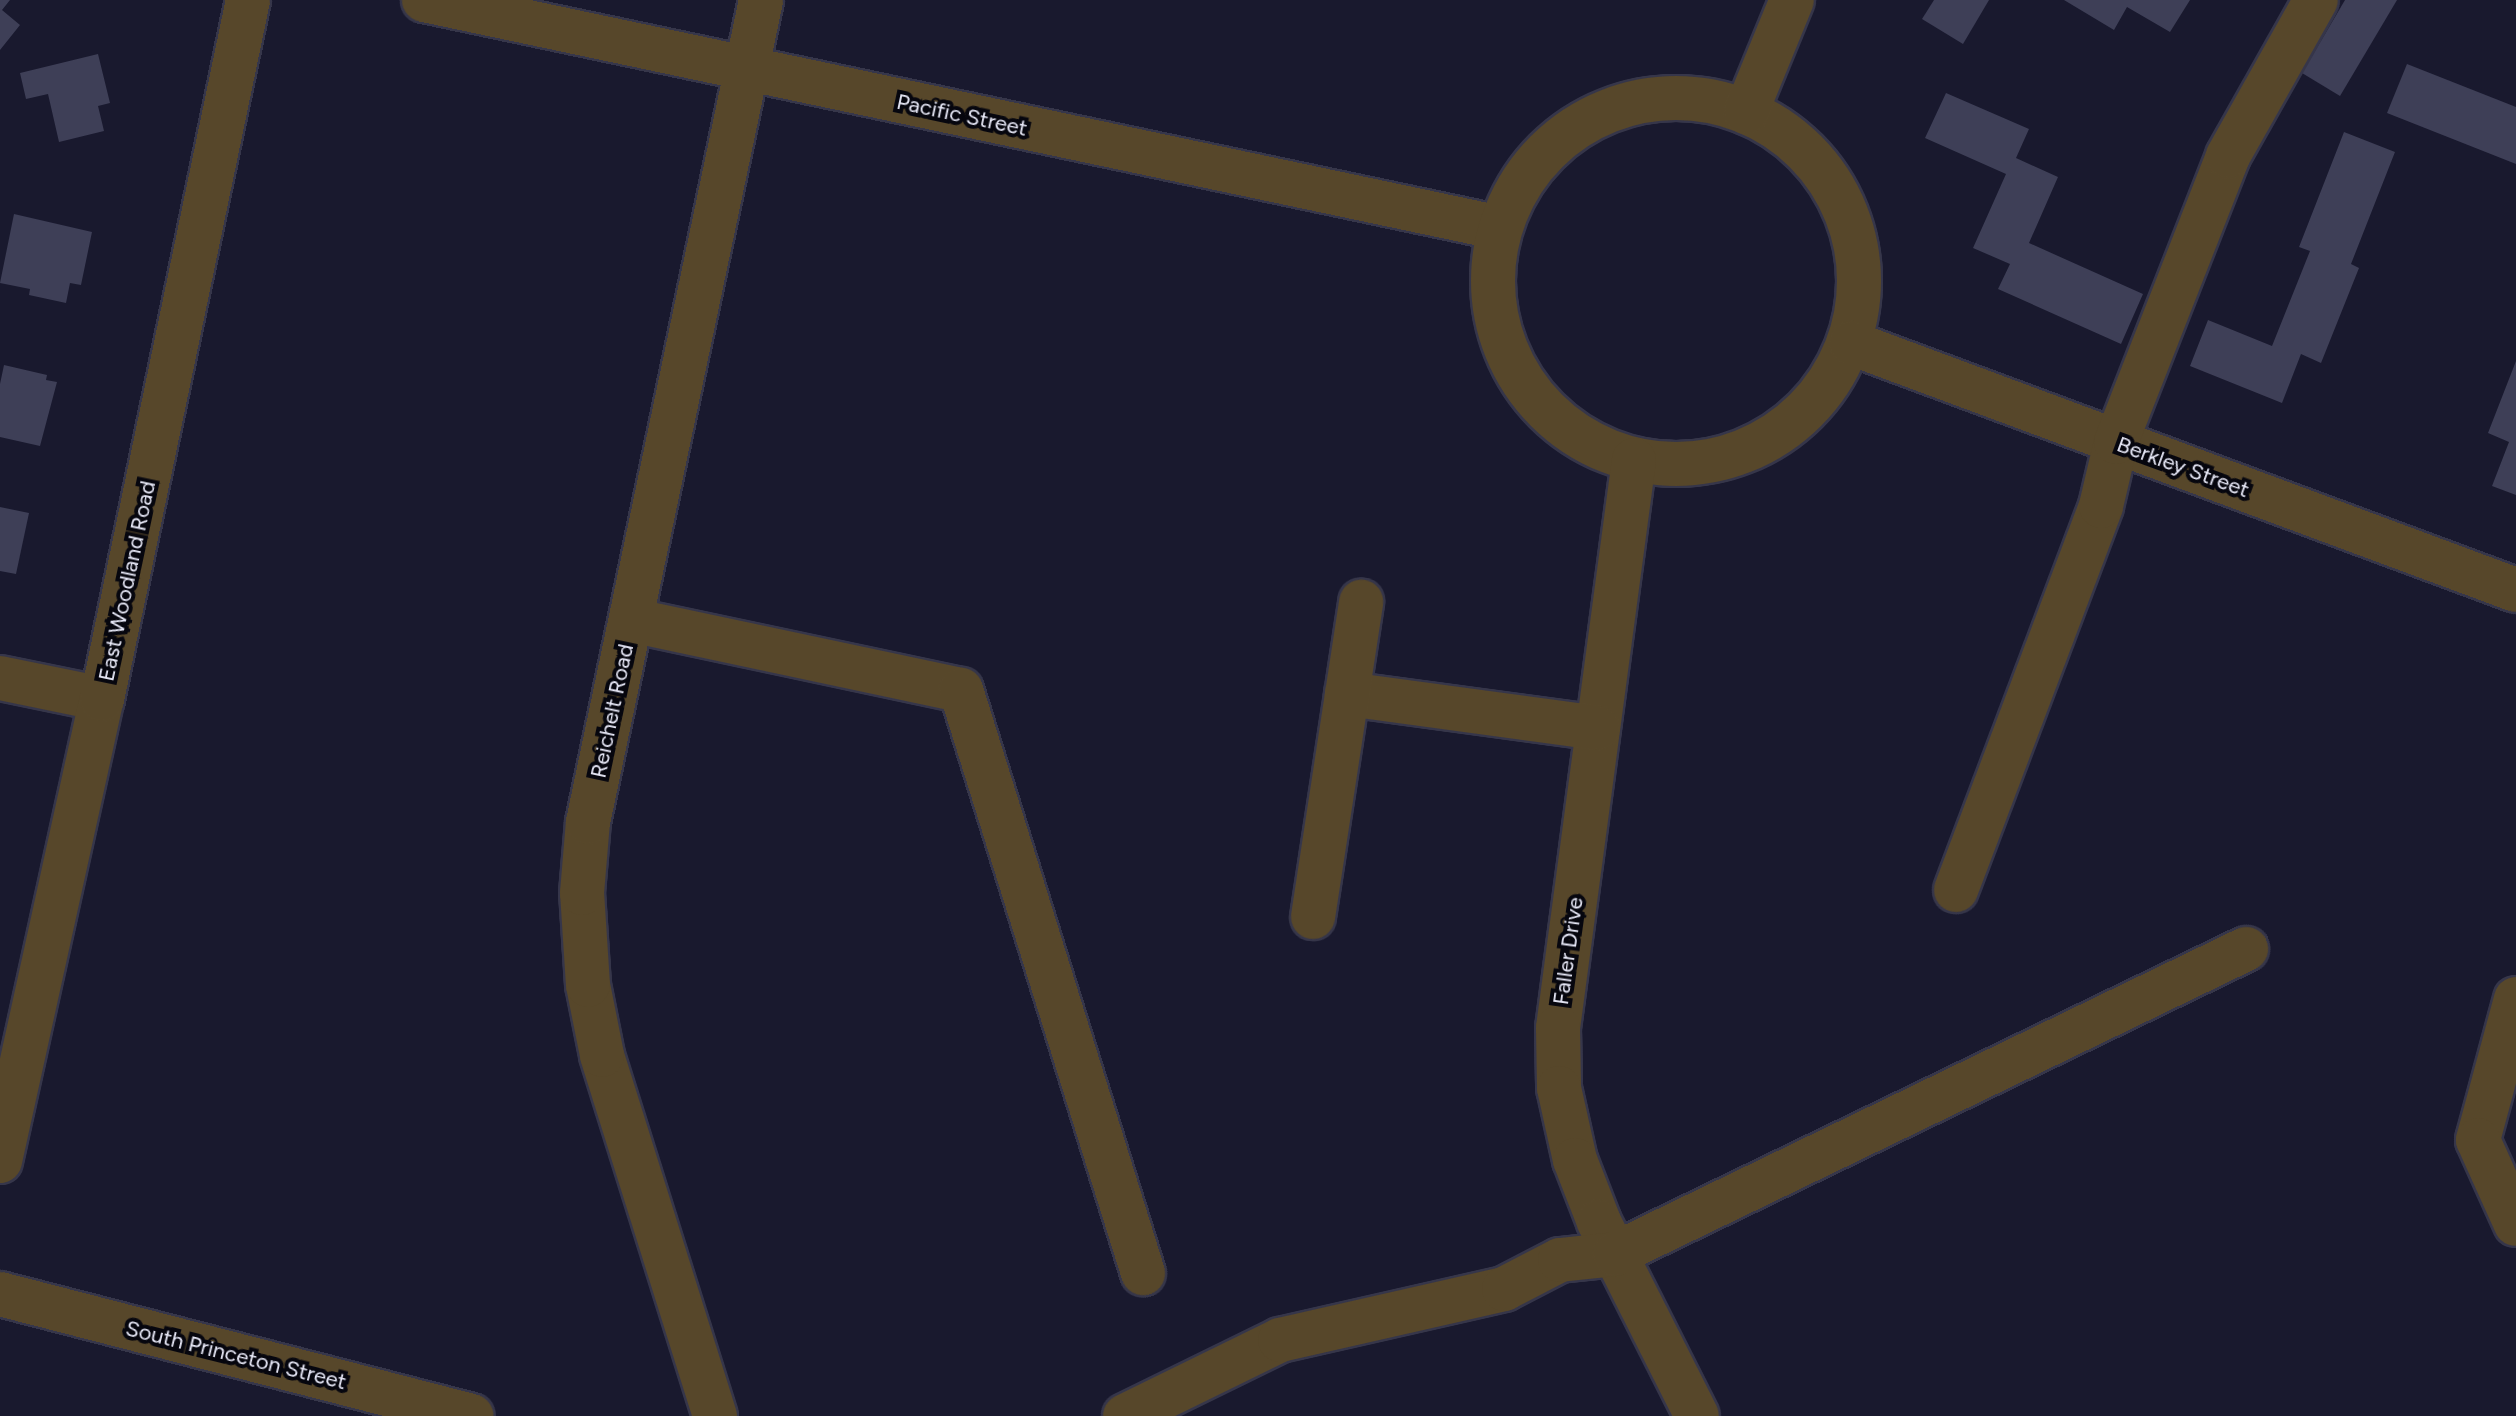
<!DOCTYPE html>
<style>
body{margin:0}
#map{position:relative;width:2516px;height:1416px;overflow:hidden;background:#19192e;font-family:Figtree,sans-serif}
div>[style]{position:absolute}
.building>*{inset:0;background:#3e3f57}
.roads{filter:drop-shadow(2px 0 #36364a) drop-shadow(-2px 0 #36364a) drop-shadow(0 2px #36364a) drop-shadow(0 -2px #36364a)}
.minor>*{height:44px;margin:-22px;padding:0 22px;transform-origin:22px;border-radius:22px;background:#57472a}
.minor>.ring{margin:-22px;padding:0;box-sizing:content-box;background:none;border:44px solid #57472a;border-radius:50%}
span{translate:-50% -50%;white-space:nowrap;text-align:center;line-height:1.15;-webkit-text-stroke:8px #06060e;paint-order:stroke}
.street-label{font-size:22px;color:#e9eaf9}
</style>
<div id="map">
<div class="building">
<div style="clip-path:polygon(0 0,10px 0,2px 10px,20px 25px,0 50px)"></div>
<div style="clip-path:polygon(1934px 0,1989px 0,1963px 44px,1922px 19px)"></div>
<div style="clip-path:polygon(2064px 0,2190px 0,2170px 32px,2127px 7px,2114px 30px)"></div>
<div style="clip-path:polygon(2345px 0,2397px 0,2340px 96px,2302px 73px)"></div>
<div style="clip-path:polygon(98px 54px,110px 103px,98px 106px,104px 131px,59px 142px,48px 94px,26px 99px,20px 73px)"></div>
<div style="clip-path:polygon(2407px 64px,2516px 107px,2516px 164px,2387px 113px)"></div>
<div style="clip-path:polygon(1946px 93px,2029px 129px,2016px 158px,2058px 177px,2029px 243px,2143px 294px,2121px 344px,1998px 289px,2010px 264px,1973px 248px,2006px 174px,1925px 138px)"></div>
<div style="clip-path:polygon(2344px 132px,2395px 152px,2351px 264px,2359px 268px,2321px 363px,2301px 354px,2282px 403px,2190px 366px,2208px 320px,2272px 346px,2310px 251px,2299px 247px)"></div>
<div style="clip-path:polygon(14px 214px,92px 232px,81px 285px,70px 283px,66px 303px,29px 295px,30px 289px,0 283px)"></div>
<div style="clip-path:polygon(2516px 361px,2516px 495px,2492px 486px,2509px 442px,2488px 433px)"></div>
<div style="clip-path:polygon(4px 365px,47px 375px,46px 380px,57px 382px,40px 446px,0 437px,0 384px)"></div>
<div style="clip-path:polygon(0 507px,29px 513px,16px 574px,0 571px)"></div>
</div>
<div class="roads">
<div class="minor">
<div style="left:424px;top:0;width:1100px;rotate:11.96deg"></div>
<div class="ring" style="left:1493px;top:98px;width:322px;height:322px"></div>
<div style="left:1746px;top:112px;width:121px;rotate:-67.7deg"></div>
<div style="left:1851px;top:343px;width:709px;rotate:20.38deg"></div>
<div style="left:1634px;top:460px;width:573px;rotate:97.62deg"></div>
<div style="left:1558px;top:1028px;width:60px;rotate:89deg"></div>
<div style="left:1559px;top:1088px;width:74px;rotate:77.5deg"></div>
<div style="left:1575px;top:1160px;width:66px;rotate:68.8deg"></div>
<div style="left:1599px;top:1222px;width:217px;rotate:63.2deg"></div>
<div style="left:631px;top:620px;width:337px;rotate:12deg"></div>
<div style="left:961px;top:690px;width:611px;rotate:72.66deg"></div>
<div style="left:0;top:678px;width:104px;rotate:11.6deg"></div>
<div style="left:1347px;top:694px;width:253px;rotate:7.7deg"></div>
<div style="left:1956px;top:890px;width:410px;rotate:-69.3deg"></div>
<div style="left:2101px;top:506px;width:66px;rotate:-76.8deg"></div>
<div style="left:2116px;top:442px;width:307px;rotate:-68.6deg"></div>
<div style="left:2228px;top:156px;width:179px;rotate:-60.6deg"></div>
<div style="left:1313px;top:917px;width:319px;rotate:-81.3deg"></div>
<div style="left:2516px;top:999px;width:146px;rotate:105.1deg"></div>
<div style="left:2478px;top:1140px;width:92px;rotate:65.7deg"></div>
<div style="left:0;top:1161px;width:473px;rotate:-77.6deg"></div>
<div style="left:102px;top:699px;width:714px;rotate:-78.2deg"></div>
<div style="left:0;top:1294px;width:487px;rotate:14.5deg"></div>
<div style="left:715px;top:1416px;width:378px;rotate:-107.4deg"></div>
<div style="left:602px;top:1055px;width:71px;rotate:-101.3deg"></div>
<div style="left:588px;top:985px;width:92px;rotate:-93.7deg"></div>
<div style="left:582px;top:893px;width:71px;rotate:-85.2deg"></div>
<div style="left:588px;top:822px;width:840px;rotate:-78.11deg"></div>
<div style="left:1125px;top:1416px;width:173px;rotate:-26.1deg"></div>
<div style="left:1280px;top:1340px;width:230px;rotate:-12.8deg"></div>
<div style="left:1504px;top:1289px;width:63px;rotate:-27.4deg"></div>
<div style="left:1560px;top:1260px;width:55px;rotate:-6.2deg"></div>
<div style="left:1615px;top:1254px;width:701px;rotate:-25.8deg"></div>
</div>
</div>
<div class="street-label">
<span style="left:962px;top:115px;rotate:12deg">Pacific Street</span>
<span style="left:2183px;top:467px;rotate:20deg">Berkley Street</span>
<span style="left:127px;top:581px;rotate:-78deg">East Woodland Road</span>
<span style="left:612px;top:711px;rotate:-78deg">Reichelt Road</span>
<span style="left:1568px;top:951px;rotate:-82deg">Faller Drive</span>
<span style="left:236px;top:1355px;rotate:14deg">South Princeton Street</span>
</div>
</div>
